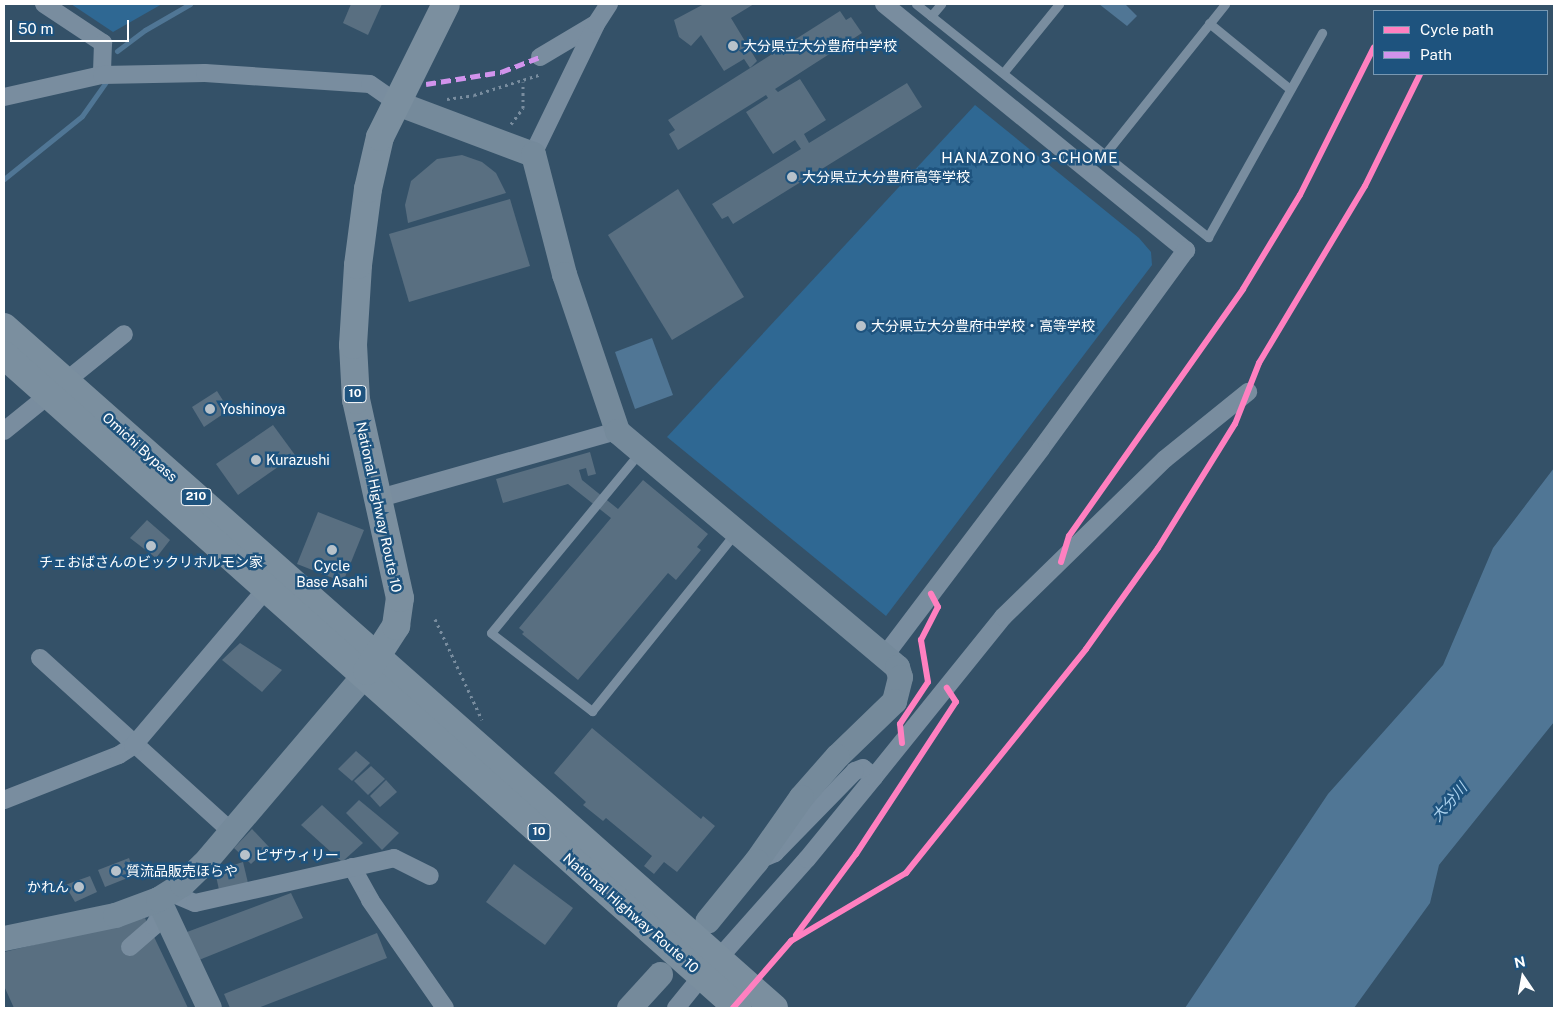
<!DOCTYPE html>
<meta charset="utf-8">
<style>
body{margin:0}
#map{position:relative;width:1558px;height:1012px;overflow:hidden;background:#345168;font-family:"Public Sans","Noto Sans JP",sans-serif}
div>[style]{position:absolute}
.green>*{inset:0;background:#2f6893}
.water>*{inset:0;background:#507695}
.stream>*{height:5px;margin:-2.5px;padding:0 2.5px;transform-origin:2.5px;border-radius:2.5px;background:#507695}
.building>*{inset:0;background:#596f81}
.path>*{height:3px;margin-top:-1.5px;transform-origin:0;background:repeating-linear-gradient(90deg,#798d9f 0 2.5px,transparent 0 6.5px)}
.lane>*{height:9px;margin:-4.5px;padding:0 4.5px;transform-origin:4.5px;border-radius:4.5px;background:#798d9f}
.street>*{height:18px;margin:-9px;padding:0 9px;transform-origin:9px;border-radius:9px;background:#798d9f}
.secondary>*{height:25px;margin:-12.5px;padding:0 12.5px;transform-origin:12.5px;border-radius:12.5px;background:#758a9b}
.highway>*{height:28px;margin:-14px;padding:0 14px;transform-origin:14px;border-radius:14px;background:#7b8f9f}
.quiet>*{height:5px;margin-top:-2.5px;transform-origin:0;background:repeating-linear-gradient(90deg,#d193ec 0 10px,transparent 0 15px)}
.cycleway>*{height:6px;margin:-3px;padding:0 3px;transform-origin:3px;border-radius:3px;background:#ff80c0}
.dots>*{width:14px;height:14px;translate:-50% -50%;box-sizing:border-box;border:2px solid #1e537e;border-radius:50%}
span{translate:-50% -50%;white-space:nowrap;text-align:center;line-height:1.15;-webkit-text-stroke:5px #1e537e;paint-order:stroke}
.shield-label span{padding:1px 4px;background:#1e537e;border:1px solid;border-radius:4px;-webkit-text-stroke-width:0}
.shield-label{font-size:12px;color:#fff;font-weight:700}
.poi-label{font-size:14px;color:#fff}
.left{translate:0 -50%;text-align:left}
.right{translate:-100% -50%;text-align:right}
.street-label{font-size:14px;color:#fff}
.neighbourhood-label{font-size:15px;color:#fff;letter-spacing:1px}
.water-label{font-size:15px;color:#add3ef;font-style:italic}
.frame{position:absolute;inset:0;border:5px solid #fff;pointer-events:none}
.legend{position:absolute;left:1373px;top:10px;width:175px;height:65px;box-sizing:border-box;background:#1e537e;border:1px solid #7898b2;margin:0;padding:6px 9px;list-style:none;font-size:15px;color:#fff}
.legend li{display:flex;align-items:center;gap:10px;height:25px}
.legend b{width:25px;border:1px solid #7898b2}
.north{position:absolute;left:1498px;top:952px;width:50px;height:50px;-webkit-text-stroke:4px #1e537e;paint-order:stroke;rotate:348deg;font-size:14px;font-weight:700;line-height:20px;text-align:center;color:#fff}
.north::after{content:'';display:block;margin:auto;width:18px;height:22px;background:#fff;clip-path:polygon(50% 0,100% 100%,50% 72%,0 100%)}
.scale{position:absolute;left:10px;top:20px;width:119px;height:22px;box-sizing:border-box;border:2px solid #fff;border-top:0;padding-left:6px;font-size:15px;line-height:18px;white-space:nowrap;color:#fff;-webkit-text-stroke:4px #1e537e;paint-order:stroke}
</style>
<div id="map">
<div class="green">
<div style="clip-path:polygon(71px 4px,162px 4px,113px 32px)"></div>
<div style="clip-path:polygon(975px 105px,1139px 238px,1151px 252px,1152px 265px,886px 616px,667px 437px)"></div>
</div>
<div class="water">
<div style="clip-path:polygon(1099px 4px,1125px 4px,1137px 16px,1127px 26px)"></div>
<div style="clip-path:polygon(652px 338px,673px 395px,635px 409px,615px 352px)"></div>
<div style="clip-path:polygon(1554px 468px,1554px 722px,1439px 865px,1430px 903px,1354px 1008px,1185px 1008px,1328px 794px,1443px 665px,1493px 548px)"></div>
</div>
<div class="stream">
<div style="left:117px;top:51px;width:35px;rotate:-37deg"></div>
<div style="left:145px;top:30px;width:52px;rotate:-30deg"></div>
<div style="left:4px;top:179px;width:100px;rotate:-38.9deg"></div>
<div style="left:82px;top:116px;width:42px;rotate:-54.8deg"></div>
</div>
<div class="building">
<div style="clip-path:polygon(351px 4px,382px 4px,368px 35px,343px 23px)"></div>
<div style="clip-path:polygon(704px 4px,754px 4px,731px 18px,757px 61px,750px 68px,744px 59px,724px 71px,701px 35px,691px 46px,679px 37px,674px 20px)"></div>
<div style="clip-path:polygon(840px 11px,846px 20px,851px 17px,862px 33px,775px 89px,778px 92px,800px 79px,826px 120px,804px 134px,809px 143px,907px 83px,922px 107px,733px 224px,728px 216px,722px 219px,712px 204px,801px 149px,795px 140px,773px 154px,746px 112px,768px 98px,766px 95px,678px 150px,669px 134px,675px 130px,668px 120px)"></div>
<div style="clip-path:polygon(462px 155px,482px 162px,496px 173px,506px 193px,408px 223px,405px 205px,411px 181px,437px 159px)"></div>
<div style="clip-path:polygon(678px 189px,744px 297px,672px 340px,608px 235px)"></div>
<div style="clip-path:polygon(510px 199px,530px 266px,409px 302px,389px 234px)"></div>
<div style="clip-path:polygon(217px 391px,229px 410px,204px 427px,192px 407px)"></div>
<div style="clip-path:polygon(273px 425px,295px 455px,238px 495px,216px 464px)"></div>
<div style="clip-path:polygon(590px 452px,596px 474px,588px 476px,586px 468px,579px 470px,582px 480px,618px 509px,643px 480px,708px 534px,697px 547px,701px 550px,676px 580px,668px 573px,578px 680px,522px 634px,524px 632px,519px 628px,611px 518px,568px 484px,503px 503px,496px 479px)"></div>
<div style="clip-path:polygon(318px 512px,364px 530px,343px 582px,297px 564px)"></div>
<div style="clip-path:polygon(147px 520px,170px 540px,156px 558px,130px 538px)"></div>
<div style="clip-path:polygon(240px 643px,282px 670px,262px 692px,222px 660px)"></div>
<div style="clip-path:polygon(592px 728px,701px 819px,703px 816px,715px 826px,677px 872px,664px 862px,654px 874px,644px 866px,652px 856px,606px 818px,603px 821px,583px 805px,586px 802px,554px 773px)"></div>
<div style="clip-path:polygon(356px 751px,370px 763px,352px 781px,338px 769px)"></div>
<div style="clip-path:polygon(371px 766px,385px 779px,368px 795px,354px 781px)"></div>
<div style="clip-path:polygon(386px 780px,397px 792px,380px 807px,370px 796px)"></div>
<div style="clip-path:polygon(359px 800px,399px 833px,382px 850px,346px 813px)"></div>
<div style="clip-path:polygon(322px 805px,363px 843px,342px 862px,301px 825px)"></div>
<div style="clip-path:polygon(252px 829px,269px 847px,251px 864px,234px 848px)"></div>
<div style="clip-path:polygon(129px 858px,135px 875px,105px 887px,98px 870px)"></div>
<div style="clip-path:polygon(243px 862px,248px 883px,219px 890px,215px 871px)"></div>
<div style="clip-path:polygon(514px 864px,573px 908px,545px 945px,486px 902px)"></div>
<div style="clip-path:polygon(90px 876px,97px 892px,75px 902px,65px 885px)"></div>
<div style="clip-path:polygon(291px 893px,303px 918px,199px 960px,187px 932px)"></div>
<div style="clip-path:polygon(145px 918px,188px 1008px,14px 1008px,4px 986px,4px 952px)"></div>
<div style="clip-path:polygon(377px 933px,387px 958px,258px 1008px,230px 1008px,224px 994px)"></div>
</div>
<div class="path">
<div style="left:447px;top:99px;width:27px;rotate:-8deg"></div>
<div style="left:474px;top:95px;width:71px;rotate:-17.2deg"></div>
<div style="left:511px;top:124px;width:20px;rotate:-53deg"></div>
<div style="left:523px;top:108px;width:26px;rotate:-90deg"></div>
<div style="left:435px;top:619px;width:111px;rotate:65deg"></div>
</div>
<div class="lane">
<div style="left:916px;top:4px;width:374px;rotate:38.6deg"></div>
<div style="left:1208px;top:237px;width:234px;rotate:-60.8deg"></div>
<div style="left:931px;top:16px;width:16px;rotate:-50deg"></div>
<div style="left:1209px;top:23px;width:104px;rotate:39.2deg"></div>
<div style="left:1003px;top:73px;width:89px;rotate:-50.9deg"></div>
<div style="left:1105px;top:154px;width:192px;rotate:-51.3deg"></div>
<div style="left:640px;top:452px;width:234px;rotate:129.5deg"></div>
<div style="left:491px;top:633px;width:128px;rotate:37.7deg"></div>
<div style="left:592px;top:711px;width:228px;rotate:-51.2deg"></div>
</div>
<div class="street">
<div style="left:44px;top:4px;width:71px;rotate:33.5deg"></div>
<div style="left:103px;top:43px;width:32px;rotate:92deg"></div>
<div style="left:884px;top:4px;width:390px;rotate:39.2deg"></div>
<div style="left:1186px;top:250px;width:246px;rotate:126.1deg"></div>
<div style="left:1041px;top:449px;width:257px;rotate:127.1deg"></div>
<div style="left:540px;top:57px;width:63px;rotate:-30.7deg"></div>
<div style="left:4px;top:97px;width:100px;rotate:-12.7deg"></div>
<div style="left:102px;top:75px;width:103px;rotate:-1.1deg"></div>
<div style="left:205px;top:73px;width:165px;rotate:3.8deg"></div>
<div style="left:370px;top:84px;width:33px;rotate:35deg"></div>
<div style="left:533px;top:154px;width:144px;rotate:-64.1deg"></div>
<div style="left:596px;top:24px;width:24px;rotate:-57deg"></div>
<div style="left:4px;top:431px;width:154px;rotate:-38.9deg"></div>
<div style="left:387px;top:496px;width:239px;rotate:-15.8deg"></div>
<div style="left:40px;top:658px;width:258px;rotate:42.2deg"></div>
<div style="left:874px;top:777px;width:206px;rotate:-51.1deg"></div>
<div style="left:1003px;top:617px;width:226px;rotate:-44.3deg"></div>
<div style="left:1165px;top:459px;width:107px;rotate:-38.9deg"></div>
<div style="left:4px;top:800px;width:123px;rotate:-21.4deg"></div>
<div style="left:119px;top:755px;width:17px;rotate:-33deg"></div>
<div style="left:133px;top:746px;width:206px;rotate:-49.7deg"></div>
<div style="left:352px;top:867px;width:38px;rotate:61deg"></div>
<div style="left:370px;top:900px;width:131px;rotate:55.2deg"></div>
<div style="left:169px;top:892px;width:28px;rotate:23deg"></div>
<div style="left:195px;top:903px;width:204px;rotate:-12.7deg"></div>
<div style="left:394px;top:858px;width:40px;rotate:26.6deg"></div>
<div style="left:130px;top:947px;width:32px;rotate:-41deg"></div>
<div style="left:154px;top:926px;width:18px;rotate:-61deg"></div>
<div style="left:719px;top:958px;width:132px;rotate:-48.4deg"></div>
<div style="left:807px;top:859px;width:106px;rotate:-50.7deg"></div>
<div style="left:874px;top:777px;width:14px;rotate:-141deg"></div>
<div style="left:863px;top:768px;width:9px;rotate:159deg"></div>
<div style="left:855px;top:771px;width:115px;rotate:134.3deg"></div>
<div style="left:775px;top:853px;width:10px;rotate:156deg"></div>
<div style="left:676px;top:1008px;width:41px;rotate:-50.9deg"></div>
</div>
<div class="secondary">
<div style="left:397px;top:103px;width:145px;rotate:20.6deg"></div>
<div style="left:533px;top:154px;width:124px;rotate:75.5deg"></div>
<div style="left:564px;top:274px;width:166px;rotate:71.3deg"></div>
<div style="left:617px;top:431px;width:366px;rotate:40.1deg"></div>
<div style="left:897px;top:667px;width:10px;rotate:73deg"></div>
<div style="left:900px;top:677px;width:25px;rotate:104deg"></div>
<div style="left:894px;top:701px;width:79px;rotate:136deg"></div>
<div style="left:837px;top:756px;width:55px;rotate:131.3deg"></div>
<div style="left:801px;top:797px;width:78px;rotate:125.1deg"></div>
<div style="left:756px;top:861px;width:77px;rotate:129.2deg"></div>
<div style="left:158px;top:899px;width:120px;rotate:64.9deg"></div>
<div style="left:4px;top:938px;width:113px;rotate:-11.7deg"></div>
<div style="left:115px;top:915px;width:46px;rotate:-20.4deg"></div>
<div style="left:158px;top:899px;width:28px;rotate:-32deg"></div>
<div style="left:182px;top:884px;width:29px;rotate:-44deg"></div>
<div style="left:203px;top:864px;width:247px;rotate:-49.6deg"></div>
<div style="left:629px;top:1008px;width:46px;rotate:-47.6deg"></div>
</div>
<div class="highway">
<div style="left:4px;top:327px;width:1028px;rotate:41.49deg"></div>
<div style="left:4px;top:355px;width:982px;rotate:41.66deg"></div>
<div style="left:367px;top:671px;width:54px;rotate:-57.2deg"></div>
<div style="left:396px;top:626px;width:28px;rotate:-82deg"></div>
<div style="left:400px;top:598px;width:203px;rotate:-102.5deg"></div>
<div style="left:356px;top:400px;width:55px;rotate:-93.1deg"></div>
<div style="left:353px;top:345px;width:80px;rotate:-86.4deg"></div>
<div style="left:358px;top:265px;width:77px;rotate:-82.5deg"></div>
<div style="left:368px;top:189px;width:53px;rotate:-77deg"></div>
<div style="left:380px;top:137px;width:148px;rotate:-63.6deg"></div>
</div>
<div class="quiet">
<div style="left:426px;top:84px;width:76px;rotate:-9.1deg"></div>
<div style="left:501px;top:72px;width:42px;rotate:-21deg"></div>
</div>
<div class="cycleway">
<div style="left:1061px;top:562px;width:27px;rotate:-73deg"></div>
<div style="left:1069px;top:536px;width:302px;rotate:-54.8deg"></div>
<div style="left:1243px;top:289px;width:110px;rotate:-58.8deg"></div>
<div style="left:1300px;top:195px;width:165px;rotate:-63.4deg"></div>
<div style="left:902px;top:743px;width:19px;rotate:-96deg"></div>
<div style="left:900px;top:724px;width:50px;rotate:-56.3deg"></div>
<div style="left:928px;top:682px;width:43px;rotate:-99.5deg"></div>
<div style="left:921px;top:640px;width:37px;rotate:-63deg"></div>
<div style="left:938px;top:607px;width:15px;rotate:-118deg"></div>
<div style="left:796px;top:935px;width:101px;rotate:-53.5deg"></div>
<div style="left:856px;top:854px;width:182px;rotate:-56.7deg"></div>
<div style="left:956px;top:702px;width:17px;rotate:-123deg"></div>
<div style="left:733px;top:1008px;width:89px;rotate:-49.1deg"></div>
<div style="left:791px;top:941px;width:134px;rotate:-30.6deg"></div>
<div style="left:906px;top:873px;width:287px;rotate:-51.2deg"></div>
<div style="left:1086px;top:649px;width:124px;rotate:-54.5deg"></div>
<div style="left:1158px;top:548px;width:146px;rotate:-58.2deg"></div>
<div style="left:1235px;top:424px;width:66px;rotate:-68.5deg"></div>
<div style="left:1259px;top:363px;width:206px;rotate:-59.1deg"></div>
<div style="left:1365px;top:186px;width:125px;rotate:-63.8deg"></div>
</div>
<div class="dots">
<div style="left:733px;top:46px;background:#b8c2ca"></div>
<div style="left:792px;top:177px;background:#b8c2ca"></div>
<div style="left:861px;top:326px;background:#b8c2ca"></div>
<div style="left:210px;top:409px;background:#b8c2ca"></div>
<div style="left:256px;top:460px;background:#b8c2ca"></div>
<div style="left:151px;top:546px;background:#b8c2ca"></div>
<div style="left:332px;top:550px;background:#b8c2ca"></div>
<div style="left:245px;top:855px;background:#b8c2ca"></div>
<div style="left:116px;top:871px;background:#b8c2ca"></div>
<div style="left:79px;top:887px;background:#b8c2ca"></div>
</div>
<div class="shield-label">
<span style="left:355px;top:394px">10</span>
<span style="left:196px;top:497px">210</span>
<span style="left:539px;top:832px">10</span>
</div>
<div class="poi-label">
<span class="left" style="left:743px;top:46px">大分県立大分豊府中学校</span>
<span class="left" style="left:802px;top:177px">大分県立大分豊府高等学校</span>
<span class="left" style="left:871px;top:326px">大分県立大分豊府中学校・高等学校</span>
<span class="left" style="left:220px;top:409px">Yoshinoya</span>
<span class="left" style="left:266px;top:460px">Kurazushi</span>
<span style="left:151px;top:562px">チェおばさんのビックリホルモン家</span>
<span style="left:332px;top:574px">Cycle<br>Base Asahi</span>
<span class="left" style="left:255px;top:855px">ピザウィリー</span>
<span class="left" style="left:126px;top:871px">質流品販売ほらや</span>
<span class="right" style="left:69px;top:887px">かれん</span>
</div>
<div class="street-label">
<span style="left:140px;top:447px;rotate:42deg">Omichi Bypass</span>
<span style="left:379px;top:507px;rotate:78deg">National Highway Route 10</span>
<span style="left:631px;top:913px;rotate:41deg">National Highway Route 10</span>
</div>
<div class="neighbourhood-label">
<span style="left:1030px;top:158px">HANAZONO 3-CHOME</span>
</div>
<div class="water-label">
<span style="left:1449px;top:802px;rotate:-49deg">大分川</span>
</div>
<div class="frame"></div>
<ul class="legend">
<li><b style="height:6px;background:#ff80c0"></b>Cycle path</li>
<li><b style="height:6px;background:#d193ec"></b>Path</li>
</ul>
<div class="north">N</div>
<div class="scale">50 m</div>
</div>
